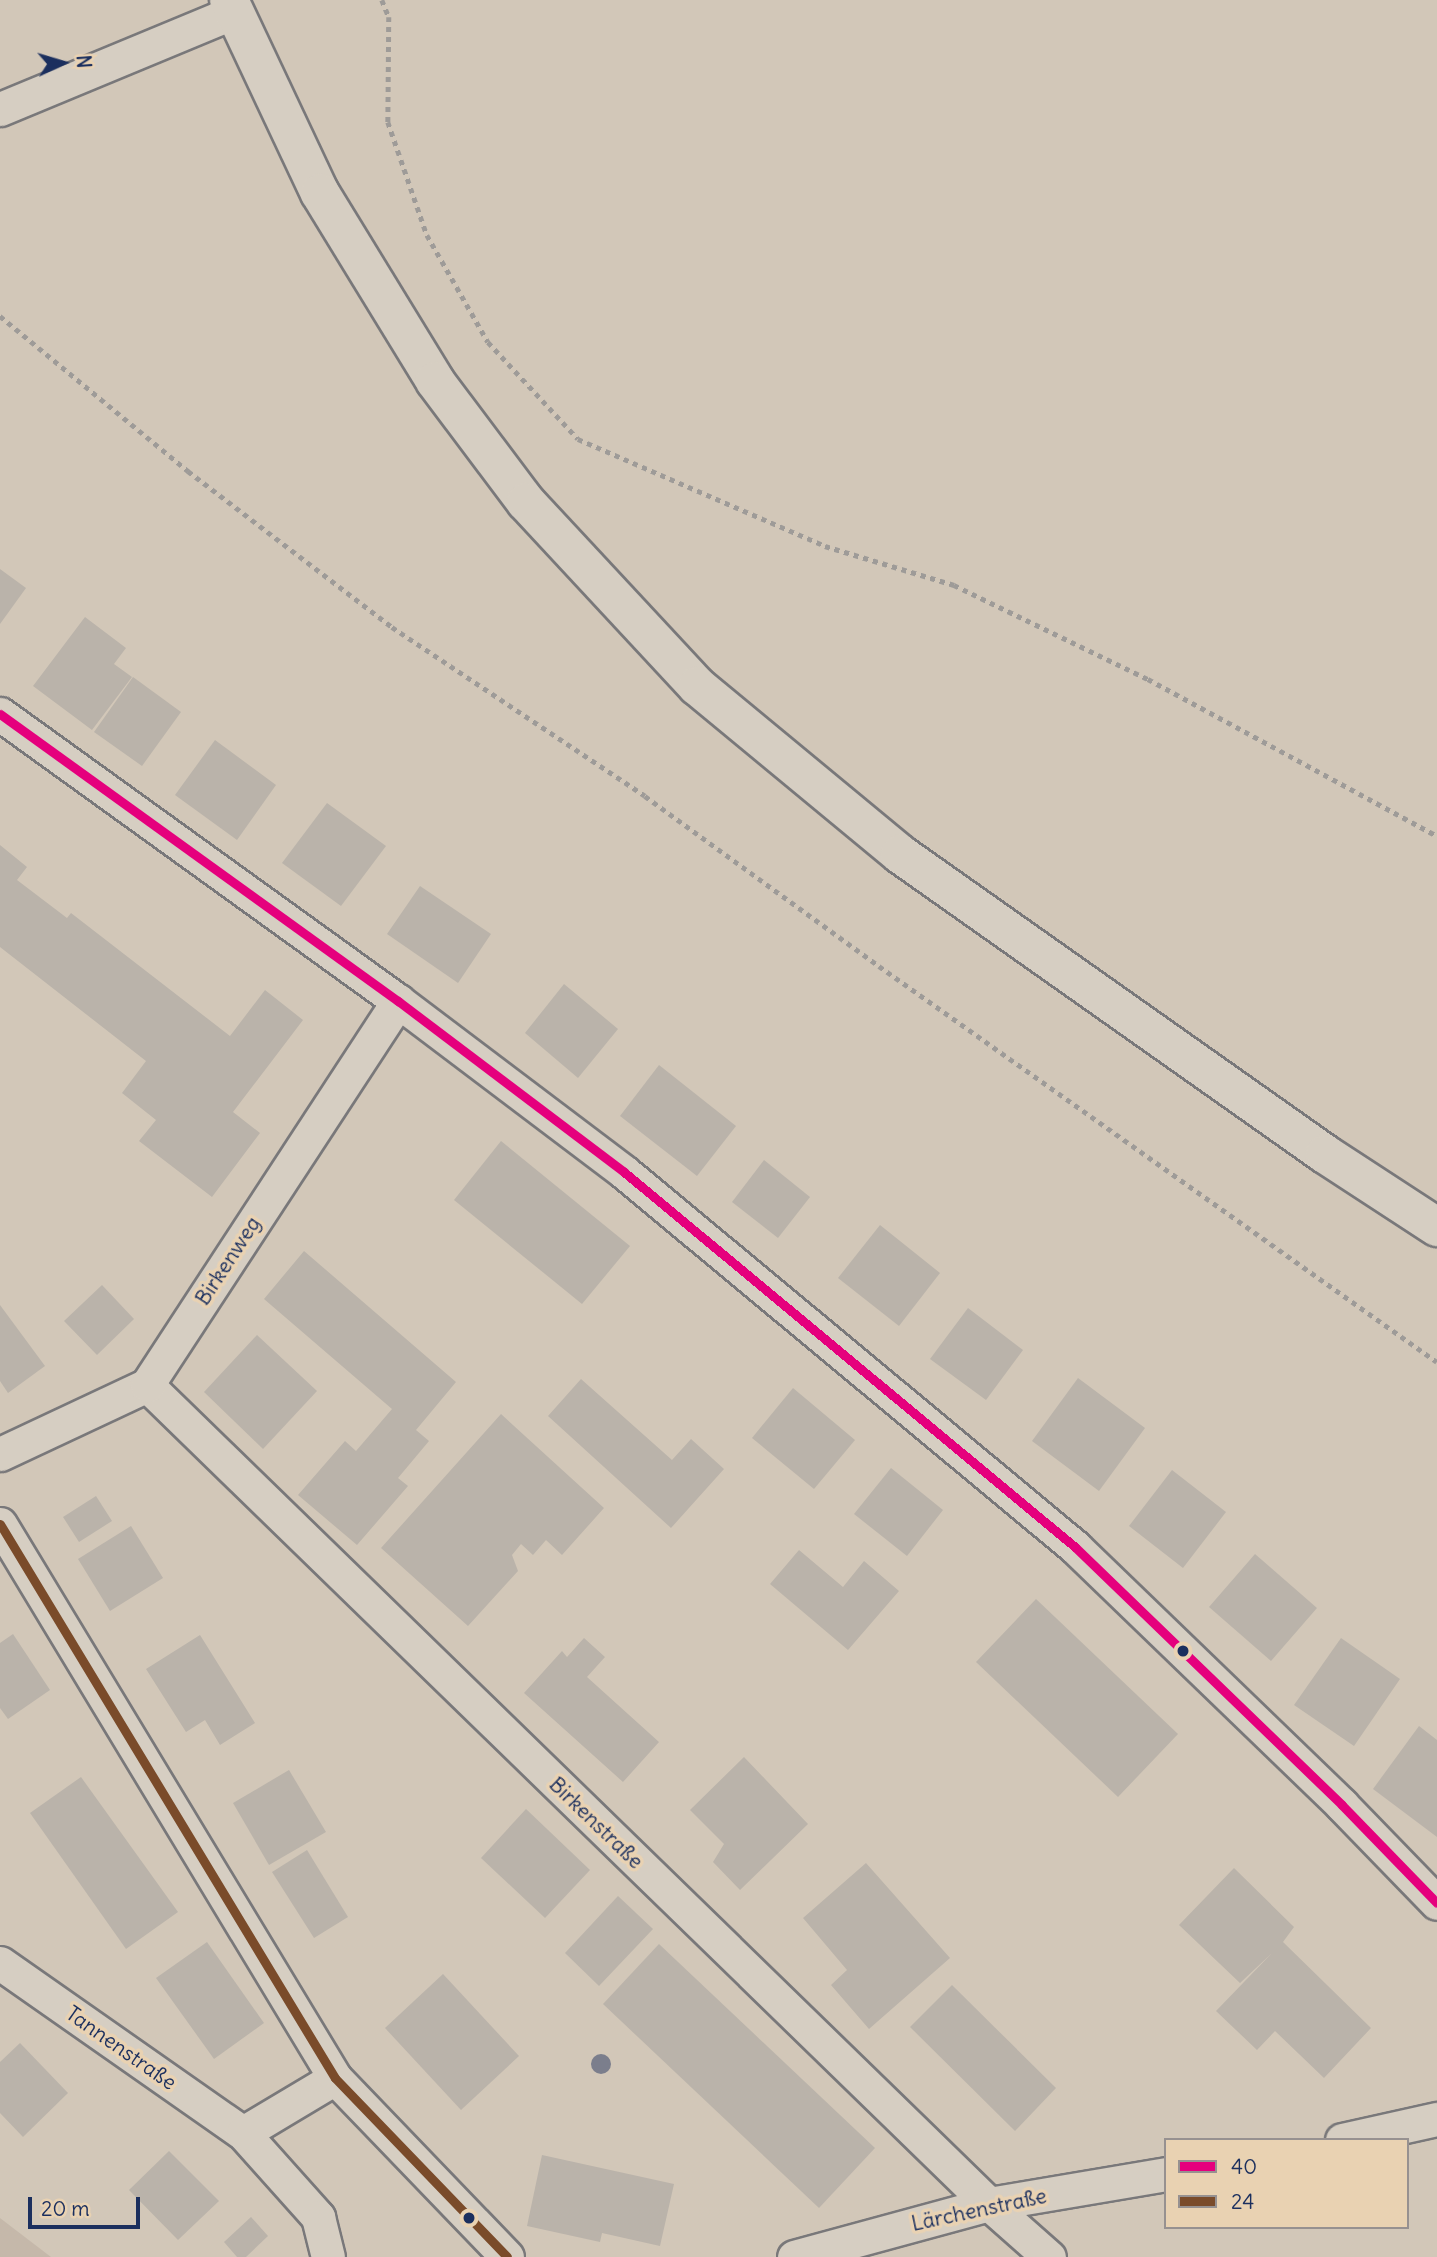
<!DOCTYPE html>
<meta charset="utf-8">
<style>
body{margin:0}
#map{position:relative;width:1437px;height:2257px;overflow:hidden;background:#d2c7b8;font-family:Delius,sans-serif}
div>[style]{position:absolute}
.green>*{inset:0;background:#c5b8aa}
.building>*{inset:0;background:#bab3aa}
.path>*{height:4.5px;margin-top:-2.25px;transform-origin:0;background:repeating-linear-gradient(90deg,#9e9b98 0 5px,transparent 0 10px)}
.roads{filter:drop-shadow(2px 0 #79787a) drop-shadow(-2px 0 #79787a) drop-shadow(0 2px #79787a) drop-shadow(0 -2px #79787a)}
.street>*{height:33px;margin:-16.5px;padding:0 16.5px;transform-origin:16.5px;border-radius:16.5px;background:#d6cec2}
.secondary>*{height:38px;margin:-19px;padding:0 19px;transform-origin:19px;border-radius:19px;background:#d6cec2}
.bus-1>*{height:9px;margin:-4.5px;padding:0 4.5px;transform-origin:4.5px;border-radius:4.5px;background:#e5007d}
.bus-2>*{height:9px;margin:-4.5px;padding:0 4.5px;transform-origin:4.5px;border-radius:4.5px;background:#7a4b2a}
.trees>*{width:20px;height:20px;margin:-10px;border-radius:50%;background:#7b7e8c}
.dots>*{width:19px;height:19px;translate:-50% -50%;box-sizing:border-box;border:4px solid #e9d2b2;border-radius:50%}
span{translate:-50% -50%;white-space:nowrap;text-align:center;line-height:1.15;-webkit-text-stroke:7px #e9d2b2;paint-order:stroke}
.street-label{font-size:21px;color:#1b2f5e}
.legend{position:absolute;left:1164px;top:2138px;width:245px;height:91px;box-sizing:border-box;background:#e9d2b2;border:2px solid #979190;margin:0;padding:9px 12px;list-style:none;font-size:21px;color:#1b2f5e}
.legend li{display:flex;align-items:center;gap:14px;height:35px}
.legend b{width:35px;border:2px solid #979190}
.north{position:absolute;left:28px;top:28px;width:70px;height:70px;-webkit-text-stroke:5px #e9d2b2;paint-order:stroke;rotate:86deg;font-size:19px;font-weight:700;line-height:28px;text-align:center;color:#1b2f5e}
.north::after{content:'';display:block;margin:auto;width:24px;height:32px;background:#1b2f5e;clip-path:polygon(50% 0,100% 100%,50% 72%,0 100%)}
.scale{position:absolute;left:28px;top:2197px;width:112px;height:32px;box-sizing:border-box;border:4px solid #1b2f5e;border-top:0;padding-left:9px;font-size:21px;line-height:24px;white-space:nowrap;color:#1b2f5e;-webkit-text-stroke:5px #e9d2b2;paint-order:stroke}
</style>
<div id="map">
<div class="green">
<div style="clip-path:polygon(0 2218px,51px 2257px,0 2257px)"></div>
</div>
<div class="building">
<div style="clip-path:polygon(0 569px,26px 588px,0 624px)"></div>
<div style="clip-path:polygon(85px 617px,126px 648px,114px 664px,132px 677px,92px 730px,33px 686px)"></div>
<div style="clip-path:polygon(133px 677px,181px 712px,142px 766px,94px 732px)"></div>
<div style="clip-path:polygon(215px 740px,276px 785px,237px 840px,175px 795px)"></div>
<div style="clip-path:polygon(327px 803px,386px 846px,341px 906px,282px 863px)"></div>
<div style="clip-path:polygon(0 845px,27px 867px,17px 880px,67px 918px,71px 913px,230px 1036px,265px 990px,303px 1020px,233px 1112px,260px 1133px,212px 1197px,139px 1141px,156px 1120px,122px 1093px,146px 1061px,0 947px)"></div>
<div style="clip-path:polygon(420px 886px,491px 934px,458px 983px,387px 934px)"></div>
<div style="clip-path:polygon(564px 984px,618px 1029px,578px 1078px,525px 1033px)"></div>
<div style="clip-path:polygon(659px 1065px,736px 1126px,697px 1176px,620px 1116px)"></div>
<div style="clip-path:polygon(501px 1141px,630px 1246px,582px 1304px,454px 1200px)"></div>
<div style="clip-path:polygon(764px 1160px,810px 1197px,778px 1238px,732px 1202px)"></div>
<div style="clip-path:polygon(880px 1225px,940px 1273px,899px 1326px,838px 1278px)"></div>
<div style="clip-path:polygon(304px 1251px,456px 1382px,416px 1430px,429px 1441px,398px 1478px,408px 1486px,357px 1545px,298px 1495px,345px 1441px,356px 1451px,392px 1409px,264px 1299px)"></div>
<div style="clip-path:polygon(102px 1285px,134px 1319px,97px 1355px,64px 1321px)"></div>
<div style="clip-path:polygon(0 1305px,45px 1366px,8px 1393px,0 1381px)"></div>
<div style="clip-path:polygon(968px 1308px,1023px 1350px,986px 1400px,930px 1359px)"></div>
<div style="clip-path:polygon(257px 1335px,317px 1391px,263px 1449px,204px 1392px)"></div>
<div style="clip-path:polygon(1078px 1378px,1145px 1428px,1099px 1491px,1032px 1441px)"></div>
<div style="clip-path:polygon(581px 1379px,672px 1460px,691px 1439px,724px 1469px,671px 1528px,548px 1416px)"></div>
<div style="clip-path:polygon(793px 1388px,855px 1440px,814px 1489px,752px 1438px)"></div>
<div style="clip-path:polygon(501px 1414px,604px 1508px,562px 1555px,546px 1540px,533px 1555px,521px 1544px,512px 1555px,518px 1571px,468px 1626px,381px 1548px)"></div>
<div style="clip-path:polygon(891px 1468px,943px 1510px,907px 1556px,854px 1514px)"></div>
<div style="clip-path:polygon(1172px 1470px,1226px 1512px,1183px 1568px,1129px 1526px)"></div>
<div style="clip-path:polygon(96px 1496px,112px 1521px,79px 1542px,63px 1517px)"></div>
<div style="clip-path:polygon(131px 1526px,163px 1578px,110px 1611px,78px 1559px)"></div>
<div style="clip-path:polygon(799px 1550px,843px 1587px,864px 1561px,899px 1591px,848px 1650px,770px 1584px)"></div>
<div style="clip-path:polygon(1255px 1554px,1317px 1608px,1271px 1661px,1209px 1607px)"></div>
<div style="clip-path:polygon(1036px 1599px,1178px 1734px,1118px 1797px,976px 1662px)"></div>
<div style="clip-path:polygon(13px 1634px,50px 1690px,8px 1719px,0 1708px,0 1643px)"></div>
<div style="clip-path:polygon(200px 1635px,255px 1723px,220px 1745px,205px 1720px,186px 1732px,146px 1669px)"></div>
<div style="clip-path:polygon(584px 1638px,605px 1657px,587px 1677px,659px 1742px,623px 1782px,524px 1693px,562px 1651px,567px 1657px)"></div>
<div style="clip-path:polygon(1341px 1638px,1400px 1679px,1354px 1746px,1294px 1705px)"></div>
<div style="clip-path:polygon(1419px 1726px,1437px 1740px,1437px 1837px,1373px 1789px)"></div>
<div style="clip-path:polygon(744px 1757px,808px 1824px,740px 1890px,713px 1862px,724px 1844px,690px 1810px)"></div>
<div style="clip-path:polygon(289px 1770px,326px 1832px,269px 1865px,233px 1803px)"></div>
<div style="clip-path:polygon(81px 1777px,178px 1912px,126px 1949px,30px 1813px)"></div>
<div style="clip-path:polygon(526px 1809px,590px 1870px,545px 1918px,481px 1858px)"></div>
<div style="clip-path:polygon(307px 1850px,348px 1917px,314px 1938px,272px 1872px)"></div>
<div style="clip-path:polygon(866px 1863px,950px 1958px,869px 2029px,831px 1985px,847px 1970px,803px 1918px)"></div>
<div style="clip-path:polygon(1234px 1868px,1294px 1927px,1283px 1942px,1371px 2028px,1324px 2078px,1275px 2031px,1257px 2050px,1216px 2011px,1272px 1953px,1240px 1983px,1179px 1925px)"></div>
<div style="clip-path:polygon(618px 1896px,653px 1929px,599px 1986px,565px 1953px)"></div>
<div style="clip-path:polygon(207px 1942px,264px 2023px,214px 2059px,156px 1978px)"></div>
<div style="clip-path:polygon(659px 1944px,875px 2148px,819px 2208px,603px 2004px)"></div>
<div style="clip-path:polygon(443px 1974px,519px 2056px,461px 2110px,385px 2028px)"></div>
<div style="clip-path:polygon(952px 1985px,1056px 2088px,1015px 2131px,910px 2027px)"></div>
<div style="clip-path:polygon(20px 2043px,68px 2093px,23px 2137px,0 2113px,0 2062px)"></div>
<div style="clip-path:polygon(169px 2151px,219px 2201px,178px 2240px,129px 2190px)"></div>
<div style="clip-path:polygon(542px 2155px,674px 2184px,660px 2246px,602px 2233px,600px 2242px,527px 2226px)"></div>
<div style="clip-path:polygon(251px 2217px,268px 2236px,246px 2257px,237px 2257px,224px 2242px)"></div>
</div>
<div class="path">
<div style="left:382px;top:0;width:18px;rotate:68deg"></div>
<div style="left:389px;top:17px;width:105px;rotate:90.5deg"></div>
<div style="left:388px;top:122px;width:120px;rotate:71deg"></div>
<div style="left:427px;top:235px;width:123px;rotate:60.3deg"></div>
<div style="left:488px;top:342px;width:132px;rotate:47.1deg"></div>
<div style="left:578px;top:439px;width:269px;rotate:23.4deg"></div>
<div style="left:825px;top:546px;width:135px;rotate:16.8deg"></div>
<div style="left:954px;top:585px;width:216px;rotate:25.9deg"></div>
<div style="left:1148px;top:679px;width:329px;rotate:28.5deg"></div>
<div style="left:0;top:316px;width:244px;rotate:39.5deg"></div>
<div style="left:188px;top:471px;width:257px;rotate:37.4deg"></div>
<div style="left:392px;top:627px;width:304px;rotate:33.7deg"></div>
<div style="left:645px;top:796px;width:289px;rotate:36deg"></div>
<div style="left:879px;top:966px;width:684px;rotate:35.36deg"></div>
</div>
<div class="roads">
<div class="street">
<div style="left:0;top:109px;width:253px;rotate:-22.5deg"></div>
<div style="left:0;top:714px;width:491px;rotate:35.8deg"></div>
<div style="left:398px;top:1001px;width:283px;rotate:37.1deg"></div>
<div style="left:624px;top:1172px;width:587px;rotate:39.74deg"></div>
<div style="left:1075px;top:1547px;width:371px;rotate:44deg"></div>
<div style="left:1342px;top:1805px;width:136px;rotate:45.9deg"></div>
<div style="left:147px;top:1385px;width:1175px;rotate:44.21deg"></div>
<div style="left:989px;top:2204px;width:80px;rotate:41.5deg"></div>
<div style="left:0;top:1454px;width:162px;rotate:-25.1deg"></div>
<div style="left:147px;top:1385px;width:459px;rotate:-56.8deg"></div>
<div style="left:0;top:1524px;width:647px;rotate:58.84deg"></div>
<div style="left:335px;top:2078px;width:248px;rotate:46.1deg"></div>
<div style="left:0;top:1963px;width:297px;rotate:35deg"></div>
<div style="left:243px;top:2133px;width:113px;rotate:48.2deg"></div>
<div style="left:318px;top:2217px;width:41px;rotate:76deg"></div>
<div style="left:243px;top:2133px;width:107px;rotate:-30.9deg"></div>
<div style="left:1342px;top:2140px;width:97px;rotate:-12.5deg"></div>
<div style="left:794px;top:2257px;width:202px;rotate:-15.2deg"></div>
<div style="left:989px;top:2204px;width:180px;rotate:-9.6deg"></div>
</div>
<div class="secondary">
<div style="left:229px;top:0;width:213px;rotate:64.8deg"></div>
<div style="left:320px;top:193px;width:220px;rotate:58.5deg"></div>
<div style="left:435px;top:381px;width:151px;rotate:53.1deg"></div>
<div style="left:526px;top:502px;width:251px;rotate:47.1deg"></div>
<div style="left:697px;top:686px;width:264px;rotate:39.6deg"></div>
<div style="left:900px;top:854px;width:520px;rotate:35.22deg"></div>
<div style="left:1325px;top:1154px;width:134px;rotate:33.1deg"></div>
</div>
</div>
<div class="bus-1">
<div style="left:0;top:714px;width:491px;rotate:35.8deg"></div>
<div style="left:398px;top:1001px;width:283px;rotate:37.1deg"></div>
<div style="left:624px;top:1172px;width:587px;rotate:39.74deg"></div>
<div style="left:1075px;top:1547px;width:371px;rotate:44deg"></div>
<div style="left:1342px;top:1805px;width:136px;rotate:45.9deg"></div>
</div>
<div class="bus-2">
<div style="left:0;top:1524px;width:647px;rotate:58.84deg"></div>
<div style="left:335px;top:2078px;width:248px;rotate:46.1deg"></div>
</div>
<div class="trees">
<div style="left:601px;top:2064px"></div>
</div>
<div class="dots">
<div style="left:1183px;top:1651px;background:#1b2f5e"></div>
<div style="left:469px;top:2218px;background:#1b2f5e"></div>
</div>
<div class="street-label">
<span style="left:228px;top:1261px;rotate:-57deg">Birkenweg</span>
<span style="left:596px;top:1823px;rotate:44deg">Birkenstraße</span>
<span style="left:121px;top:2048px;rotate:35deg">Tannenstraße</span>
<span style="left:979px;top:2210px;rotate:-12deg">Lärchenstraße</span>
</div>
<ul class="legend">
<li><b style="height:9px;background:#e5007d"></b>40</li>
<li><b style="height:9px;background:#7a4b2a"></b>24</li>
</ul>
<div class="north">N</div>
<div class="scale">20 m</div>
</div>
